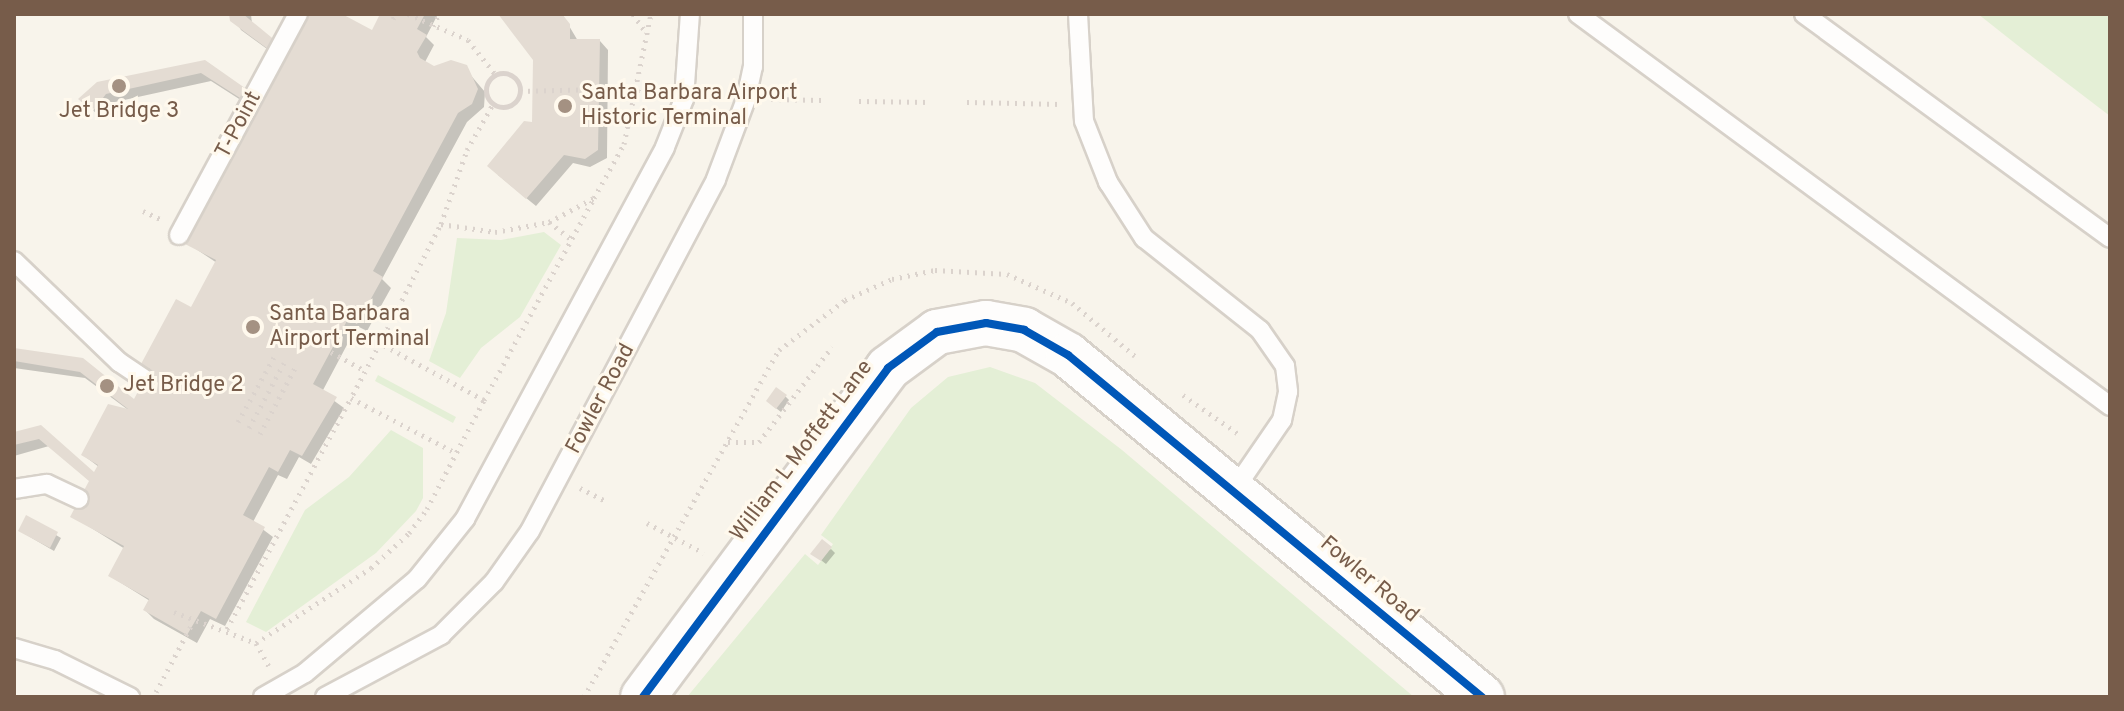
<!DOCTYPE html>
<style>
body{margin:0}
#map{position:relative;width:2124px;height:711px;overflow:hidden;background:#f8f4eb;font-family:Overpass,sans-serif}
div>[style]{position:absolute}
.green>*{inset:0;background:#e4efd6}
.shadow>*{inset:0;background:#0003}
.building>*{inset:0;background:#e4dcd3}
.path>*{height:5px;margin-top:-2.5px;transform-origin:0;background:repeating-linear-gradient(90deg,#dbd3cd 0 2px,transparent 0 8px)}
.path>.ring{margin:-2.5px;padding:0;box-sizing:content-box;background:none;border:5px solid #dbd3cd;border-radius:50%}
.roads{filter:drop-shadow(2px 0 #d7d1c9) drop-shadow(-2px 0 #d7d1c9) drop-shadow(0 2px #d7d1c9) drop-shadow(0 -2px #d7d1c9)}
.lane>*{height:18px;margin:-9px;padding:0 9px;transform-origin:9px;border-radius:9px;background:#fefdfc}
.secondary>*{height:44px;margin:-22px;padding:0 22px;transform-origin:22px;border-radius:22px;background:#fefdfc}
.cycleway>*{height:8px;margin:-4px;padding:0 4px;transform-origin:4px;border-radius:4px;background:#0057b8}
.dots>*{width:22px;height:22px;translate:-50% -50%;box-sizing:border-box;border:4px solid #fff9ed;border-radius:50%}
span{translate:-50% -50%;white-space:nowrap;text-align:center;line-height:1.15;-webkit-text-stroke:6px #fff9ed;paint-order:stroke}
.poi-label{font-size:22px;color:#775c4a}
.left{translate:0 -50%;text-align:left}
.street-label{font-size:22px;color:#775c4a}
.frame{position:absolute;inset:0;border:16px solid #775c4a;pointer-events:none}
</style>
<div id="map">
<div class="green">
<div style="clip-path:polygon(1978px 14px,2110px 14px,2110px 116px,2021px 48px)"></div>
<div style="clip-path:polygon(544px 232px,561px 245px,520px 317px,481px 348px,460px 378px,429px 361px,446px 313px,457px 238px,501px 240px)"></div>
<div style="clip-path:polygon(990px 367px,1035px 383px,1122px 450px,1414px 697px,687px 697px,805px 554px,818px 565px,821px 561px,833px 544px,821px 535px,911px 408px,948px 377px)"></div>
<div style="clip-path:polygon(378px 375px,456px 417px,453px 423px,375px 381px)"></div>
<div style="clip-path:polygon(391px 430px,423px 448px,423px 498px,416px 511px,376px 553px,266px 632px,246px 622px,305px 510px,349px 477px)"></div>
</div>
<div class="shadow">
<div style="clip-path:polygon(231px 14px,251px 14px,252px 24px,289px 54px,310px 14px,339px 14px,372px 32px,384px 14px,438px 14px,426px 37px,434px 45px,425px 62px,434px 69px,462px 65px,485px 92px,484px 107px,467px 122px,382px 279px,391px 288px,367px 331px,357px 326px,322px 392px,344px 408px,311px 464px,299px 457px,287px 479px,278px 475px,253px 522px,273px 537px,225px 626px,210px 619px,197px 643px,154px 619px,145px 610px,150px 601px,110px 576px,125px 549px,72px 516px,91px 482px,49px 446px,14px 456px,14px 433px,39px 427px,95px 475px,99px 467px,83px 455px,131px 412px,85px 378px,14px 368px,14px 349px,81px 359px,134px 402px,151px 371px,143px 364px,192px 309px,217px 263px,187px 243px,258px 111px,211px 81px,115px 102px,102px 119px,81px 99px,207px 62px,263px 103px,285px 62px,241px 30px)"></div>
<div style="clip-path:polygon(501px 14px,562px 14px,578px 41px,600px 41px,608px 50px,607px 158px,590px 167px,573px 163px,536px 206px,498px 175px,534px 124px,535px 59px)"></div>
<div style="clip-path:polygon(785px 396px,789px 400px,781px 412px,772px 405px)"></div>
<div style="clip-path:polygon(27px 518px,61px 538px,54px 551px,25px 534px)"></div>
<div style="clip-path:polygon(831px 549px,835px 553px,826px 564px,817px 557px)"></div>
</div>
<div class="building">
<div style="clip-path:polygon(229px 14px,243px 14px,288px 51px,308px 14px,342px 14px,372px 30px,380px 14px,425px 14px,417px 29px,427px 35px,417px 52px,420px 58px,434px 66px,451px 60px,467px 65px,478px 89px,472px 104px,458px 113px,373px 271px,383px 277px,357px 324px,348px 319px,313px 384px,337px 397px,302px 456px,290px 450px,278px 472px,269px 467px,243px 515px,265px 527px,216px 619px,201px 611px,187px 635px,143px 610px,149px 599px,108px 576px,124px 546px,70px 517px,89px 481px,39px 439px,14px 445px,14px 432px,41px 425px,94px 472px,98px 465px,81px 455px,108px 404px,128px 409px,80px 372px,14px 361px,14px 348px,83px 358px,134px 399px,150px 369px,141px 364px,176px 299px,191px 307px,216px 260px,185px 244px,257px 109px,201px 73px,106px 94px,93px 111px,78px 99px,97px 82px,205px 60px,262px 100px,283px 60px,230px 21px)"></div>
<div style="clip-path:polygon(498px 14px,562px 14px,570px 24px,570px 39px,600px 39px,598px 150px,585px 159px,564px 155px,526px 199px,487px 166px,524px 121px,532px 122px,533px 60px)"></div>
<div style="clip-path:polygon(776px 387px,787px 395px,776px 409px,766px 401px)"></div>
<div style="clip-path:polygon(26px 515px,58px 532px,50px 548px,18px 531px)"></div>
<div style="clip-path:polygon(822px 539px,832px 547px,821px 561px,810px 554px)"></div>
</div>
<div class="path">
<div style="left:408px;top:14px;width:65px;rotate:23.4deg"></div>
<div style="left:468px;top:40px;width:43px;rotate:51.5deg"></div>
<div style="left:633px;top:14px;width:24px;rotate:55deg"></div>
<div style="left:393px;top:19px;width:6px;rotate:-59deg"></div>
<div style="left:433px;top:26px;width:13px;rotate:-63deg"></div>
<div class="ring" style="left:486px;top:73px;width:29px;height:29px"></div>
<div style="left:520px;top:91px;width:78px;rotate:-1.5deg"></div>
<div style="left:598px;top:89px;width:40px;rotate:2.9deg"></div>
<div style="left:638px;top:91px;width:13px;rotate:32deg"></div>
<div style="left:771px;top:99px;width:51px;rotate:1.1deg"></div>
<div style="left:859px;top:101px;width:71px;rotate:0.8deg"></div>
<div style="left:967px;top:102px;width:93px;rotate:1.2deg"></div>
<div style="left:143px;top:211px;width:19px;rotate:25deg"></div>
<div style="left:549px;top:222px;width:51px;rotate:-28.1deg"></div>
<div style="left:594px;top:198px;width:62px;rotate:-60.9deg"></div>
<div style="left:624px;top:144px;width:133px;rotate:-78.3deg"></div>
<div style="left:441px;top:224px;width:55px;rotate:8.4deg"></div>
<div style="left:495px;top:232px;width:55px;rotate:-10.5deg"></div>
<div style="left:549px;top:222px;width:31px;rotate:38deg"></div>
<div style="left:380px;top:343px;width:134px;rotate:-62.9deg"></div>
<div style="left:441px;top:224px;width:78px;rotate:-70.6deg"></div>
<div style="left:467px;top:150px;width:53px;rotate:-60.5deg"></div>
<div style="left:331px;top:352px;width:39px;rotate:29deg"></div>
<div style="left:1183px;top:395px;width:70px;rotate:35.1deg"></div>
<div style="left:484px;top:400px;width:228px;rotate:-61.4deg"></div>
<div style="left:238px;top:422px;width:74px;rotate:-61deg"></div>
<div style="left:249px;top:428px;width:74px;rotate:-61.7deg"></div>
<div style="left:260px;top:434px;width:75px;rotate:-62.1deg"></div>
<div style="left:728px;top:442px;width:31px"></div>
<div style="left:759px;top:442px;width:120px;rotate:-52.5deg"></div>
<div style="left:580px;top:488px;width:31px;rotate:27deg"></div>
<div style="left:647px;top:523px;width:64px;rotate:27.8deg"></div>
<div style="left:174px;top:612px;width:88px;rotate:20.7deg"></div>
<div style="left:256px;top:643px;width:26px;rotate:61deg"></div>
<div style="left:227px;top:629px;width:262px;rotate:-61.8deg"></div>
<div style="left:256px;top:643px;width:137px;rotate:-33.1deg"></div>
<div style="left:371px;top:568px;width:52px;rotate:-42.6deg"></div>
<div style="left:409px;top:533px;width:30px;rotate:-53deg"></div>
<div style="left:427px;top:509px;width:123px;rotate:-62.4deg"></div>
<div style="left:484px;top:400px;width:119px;rotate:-151.3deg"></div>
<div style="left:380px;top:343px;width:62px;rotate:117.8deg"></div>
<div style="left:351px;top:398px;width:119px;rotate:27.6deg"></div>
<div style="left:156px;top:692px;width:79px;rotate:-62.1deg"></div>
<div style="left:584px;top:697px;width:398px;rotate:-60.7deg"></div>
<div style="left:779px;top:350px;width:83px;rotate:-37.1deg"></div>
<div style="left:845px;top:300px;width:51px;rotate:-24.1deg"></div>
<div style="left:892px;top:279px;width:44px;rotate:-11.8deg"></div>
<div style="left:935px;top:270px;width:72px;rotate:3.2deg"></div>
<div style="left:1007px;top:274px;width:71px;rotate:24deg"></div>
<div style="left:1072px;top:303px;width:82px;rotate:40.1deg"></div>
</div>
<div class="roads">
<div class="lane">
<div style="left:1078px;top:14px;width:107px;rotate:86.8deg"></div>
<div style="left:1084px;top:121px;width:66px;rotate:68.5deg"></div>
<div style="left:1108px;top:182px;width:67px;rotate:57.3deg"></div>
<div style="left:1144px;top:238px;width:148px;rotate:38.4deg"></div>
<div style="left:1260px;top:330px;width:44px;rotate:55.2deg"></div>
<div style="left:1285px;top:366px;width:26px;rotate:83deg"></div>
<div style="left:1288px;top:392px;width:29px;rotate:102deg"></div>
<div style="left:1282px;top:420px;width:85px;rotate:124.4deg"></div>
<div style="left:1578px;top:14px;width:661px;rotate:36.38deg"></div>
<div style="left:1804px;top:14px;width:379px;rotate:36.2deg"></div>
<div style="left:179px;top:235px;width:251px;rotate:-61.7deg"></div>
<div style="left:14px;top:261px;width:146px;rotate:43.9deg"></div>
<div style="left:119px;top:362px;width:30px;rotate:34deg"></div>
<div style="left:14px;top:489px;width:33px;rotate:-9deg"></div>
<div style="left:47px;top:484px;width:35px;rotate:25deg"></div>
<div style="left:14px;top:648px;width:43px;rotate:16.3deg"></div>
<div style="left:55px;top:660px;width:84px;rotate:26.3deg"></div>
<div style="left:263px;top:697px;width:48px;rotate:-29.7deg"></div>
<div style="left:305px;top:673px;width:146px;rotate:-40deg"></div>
<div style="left:417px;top:579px;width:77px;rotate:-51.3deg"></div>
<div style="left:465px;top:519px;width:422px;rotate:-61.7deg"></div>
<div style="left:665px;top:147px;width:52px;rotate:-68.4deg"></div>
<div style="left:684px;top:99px;width:85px;rotate:-86deg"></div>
<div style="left:325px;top:697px;width:132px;rotate:-28.1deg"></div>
<div style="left:441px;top:635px;width:75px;rotate:-45deg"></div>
<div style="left:494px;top:582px;width:62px;rotate:-54.8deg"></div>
<div style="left:530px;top:531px;width:398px;rotate:-62.1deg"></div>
<div style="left:716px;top:179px;width:85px;rotate:-69.4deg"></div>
<div style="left:746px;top:99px;width:33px;rotate:-78deg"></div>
<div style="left:753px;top:67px;width:53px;rotate:-90deg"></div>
</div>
<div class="secondary">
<div style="left:643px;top:697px;width:410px;rotate:-53.3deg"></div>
<div style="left:888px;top:368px;width:61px;rotate:-36.3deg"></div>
<div style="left:937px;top:332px;width:50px;rotate:-10.4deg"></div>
<div style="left:986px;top:323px;width:39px;rotate:10deg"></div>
<div style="left:1024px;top:330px;width:51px;rotate:29.6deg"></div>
<div style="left:1068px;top:355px;width:537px;rotate:39.56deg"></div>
</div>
</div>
<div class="cycleway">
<div style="left:643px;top:697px;width:410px;rotate:-53.3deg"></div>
<div style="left:888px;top:368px;width:61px;rotate:-36.3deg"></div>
<div style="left:937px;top:332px;width:50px;rotate:-10.4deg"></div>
<div style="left:986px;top:323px;width:39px;rotate:10deg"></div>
<div style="left:1024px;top:330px;width:51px;rotate:29.6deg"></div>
<div style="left:1068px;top:355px;width:537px;rotate:39.56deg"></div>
</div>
<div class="dots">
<div style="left:119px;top:86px;background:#a49182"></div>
<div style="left:565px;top:106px;background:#a49182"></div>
<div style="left:253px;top:327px;background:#a49182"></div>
<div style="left:107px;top:386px;background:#a49182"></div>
</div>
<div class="poi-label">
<span class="left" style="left:581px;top:106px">Santa Barbara Airport<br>Historic Terminal</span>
<span style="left:119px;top:112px">Jet Bridge 3</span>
<span class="left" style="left:269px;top:327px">Santa Barbara<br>Airport Terminal</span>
<span class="left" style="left:123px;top:386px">Jet Bridge 2</span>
</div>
<div class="street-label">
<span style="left:239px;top:125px;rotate:-62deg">T-Point</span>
<span style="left:601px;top:399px;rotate:-62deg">Fowler Road</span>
<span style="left:802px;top:451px;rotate:-53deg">William L Moffett Lane</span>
<span style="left:1369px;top:580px;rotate:40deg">Fowler Road</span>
</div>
<div class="frame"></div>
</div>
